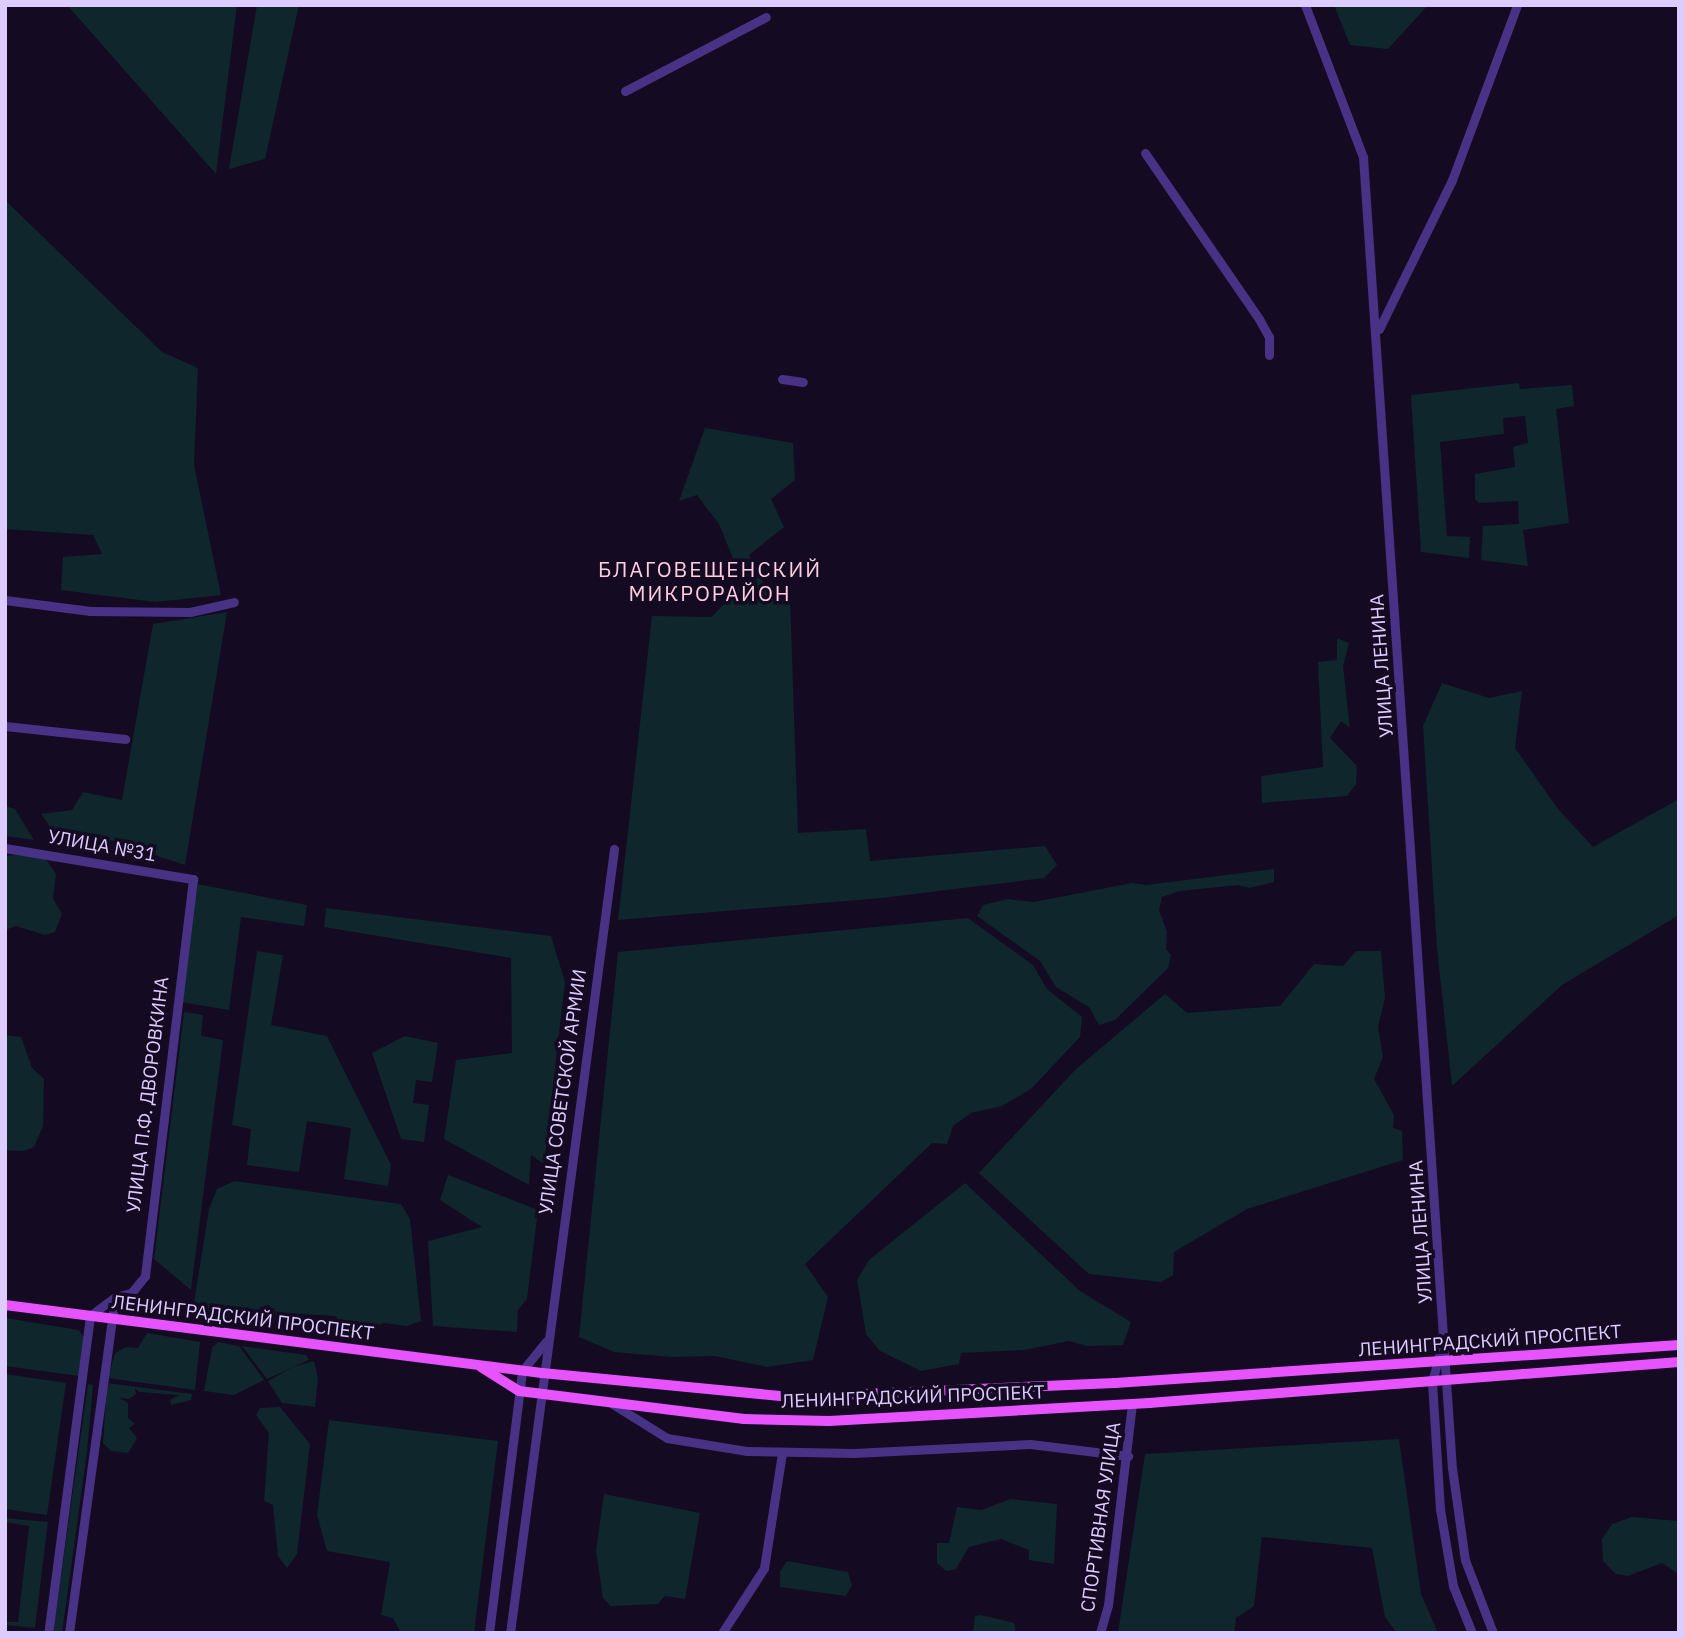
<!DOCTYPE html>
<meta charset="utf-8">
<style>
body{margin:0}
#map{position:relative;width:1684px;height:1638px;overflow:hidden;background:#140b22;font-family:"IBM Plex Sans",sans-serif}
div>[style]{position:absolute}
.green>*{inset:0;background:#0e262c}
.minor>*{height:9px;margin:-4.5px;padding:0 4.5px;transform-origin:4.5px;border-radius:4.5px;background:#483285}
.major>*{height:10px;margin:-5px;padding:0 5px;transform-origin:5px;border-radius:5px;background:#e653ff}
span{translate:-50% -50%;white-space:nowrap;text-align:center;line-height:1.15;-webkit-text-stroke:7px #140b22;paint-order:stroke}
.street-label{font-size:19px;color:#dcf}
.neighbourhood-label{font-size:21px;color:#ffcee2;letter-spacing:2px}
.frame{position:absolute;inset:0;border:7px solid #dcf;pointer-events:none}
</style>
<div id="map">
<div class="green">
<div style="clip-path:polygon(67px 5px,237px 5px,216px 174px)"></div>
<div style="clip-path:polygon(257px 5px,299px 5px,265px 159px,229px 169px)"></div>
<div style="clip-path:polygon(1334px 5px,1428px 5px,1388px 49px,1350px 45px)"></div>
<div style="clip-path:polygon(5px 200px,162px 352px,198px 368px,194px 465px,221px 595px,155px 602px,61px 590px,63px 557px,102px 554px,93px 535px,5px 529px)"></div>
<div style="clip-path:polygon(1519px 383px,1520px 389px,1572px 385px,1574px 406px,1556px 409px,1569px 523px,1523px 530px,1528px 566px,1481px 560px,1483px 526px,1519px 524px,1518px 501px,1479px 503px,1475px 499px,1475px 474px,1515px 467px,1513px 447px,1528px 443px,1525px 416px,1503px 418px,1504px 434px,1440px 442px,1447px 536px,1470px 537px,1469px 558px,1421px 552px,1411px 395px)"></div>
<div style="clip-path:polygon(705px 428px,793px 443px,795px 480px,771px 499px,784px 527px,749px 555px,766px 587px,790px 597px,798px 833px,866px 829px,870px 861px,1045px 846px,1057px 865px,1044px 878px,882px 898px,618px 920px,652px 616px,712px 617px,743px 583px,719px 524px,697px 495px,679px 501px)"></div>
<div style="clip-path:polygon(227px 612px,185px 865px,106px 839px,66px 850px,41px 814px,72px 810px,83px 792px,122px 800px,153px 624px)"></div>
<div style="clip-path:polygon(1337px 638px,1349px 643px,1343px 666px,1350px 728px,1341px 721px,1330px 738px,1357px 766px,1356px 784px,1347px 796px,1262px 803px,1261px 776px,1323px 767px,1318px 662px,1337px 660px)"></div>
<div style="clip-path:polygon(1442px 683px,1489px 698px,1522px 691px,1515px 748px,1558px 809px,1593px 847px,1679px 799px,1679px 915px,1562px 985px,1452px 1086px,1437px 948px,1423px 726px)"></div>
<div style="clip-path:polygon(5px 806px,15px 809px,34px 840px,5px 836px)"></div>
<div style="clip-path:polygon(17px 855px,45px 858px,56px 874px,53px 899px,62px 914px,55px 932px,45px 935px,16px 926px,5px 930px,5px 856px)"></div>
<div style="clip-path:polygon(1274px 869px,1274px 882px,1249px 888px,1239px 885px,1179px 891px,1162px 897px,1159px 910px,1167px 932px,1166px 949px,1171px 955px,1168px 968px,1115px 1020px,1099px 1025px,1089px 1007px,1056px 987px,1040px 961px,977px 916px,983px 905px,1008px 899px,1034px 902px,1132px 883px,1146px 885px)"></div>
<div style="clip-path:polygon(197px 884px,307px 905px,304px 926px,241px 917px,229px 1010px,181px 1002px)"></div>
<div style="clip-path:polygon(326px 908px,551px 936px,565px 982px,544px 1164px,531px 1155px,529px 1185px,444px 1139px,456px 1060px,512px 1053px,511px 958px,324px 927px)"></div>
<div style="clip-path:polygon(968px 918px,1033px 965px,1047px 989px,1082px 1017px,1080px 1037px,1031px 1089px,1002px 1106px,971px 1113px,953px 1126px,947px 1144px,932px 1143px,805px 1264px,828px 1297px,813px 1360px,767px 1367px,715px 1356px,671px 1357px,614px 1352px,579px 1337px,618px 952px)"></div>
<div style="clip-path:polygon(257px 951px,283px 955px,271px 1025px,327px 1036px,391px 1165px,388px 1186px,344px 1179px,351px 1128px,307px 1121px,299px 1172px,247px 1165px,251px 1129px,232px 1125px)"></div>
<div style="clip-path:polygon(1356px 951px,1381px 951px,1385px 998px,1378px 1027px,1383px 1057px,1374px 1079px,1394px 1115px,1393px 1128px,1402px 1131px,1403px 1160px,1247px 1209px,1174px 1252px,1173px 1275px,1161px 1282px,1089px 1274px,979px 1173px,1076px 1069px,1165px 994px,1187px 1013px,1280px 1006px,1314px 964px,1343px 966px)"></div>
<div style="clip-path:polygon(184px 1012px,203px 1015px,201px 1036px,223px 1040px,191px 1290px,154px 1259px)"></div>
<div style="clip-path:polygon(5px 1035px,21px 1037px,32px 1068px,44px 1079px,43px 1126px,34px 1147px,23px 1151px,5px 1150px)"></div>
<div style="clip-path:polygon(405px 1036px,438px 1043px,432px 1082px,416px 1080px,413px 1103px,429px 1105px,424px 1142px,401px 1139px,372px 1053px)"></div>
<div style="clip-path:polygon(448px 1175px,538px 1210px,527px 1299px,518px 1310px,517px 1332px,433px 1326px,428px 1241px,482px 1227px,440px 1200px)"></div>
<div style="clip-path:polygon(234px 1181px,401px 1204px,410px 1219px,421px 1321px,407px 1326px,383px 1323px,368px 1330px,349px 1329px,335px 1316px,284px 1313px,239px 1324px,206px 1319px,194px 1303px,209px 1209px,217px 1189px)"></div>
<div style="clip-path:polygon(965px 1183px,1080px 1291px,1131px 1322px,1123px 1345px,1087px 1346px,1069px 1341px,1024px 1350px,961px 1353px,959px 1364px,921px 1371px,880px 1351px,866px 1334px,857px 1280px,869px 1260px)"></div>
<div style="clip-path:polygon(5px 1318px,79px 1330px,85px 1340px,79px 1376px,5px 1366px)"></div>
<div style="clip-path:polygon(147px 1333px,200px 1342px,195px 1390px,108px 1378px,115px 1353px,126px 1347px,138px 1348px)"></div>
<div style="clip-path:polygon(218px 1342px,239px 1346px,264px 1380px,234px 1395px,204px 1391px,212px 1348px)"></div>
<div style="clip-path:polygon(242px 1346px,306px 1355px,309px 1360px,267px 1379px)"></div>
<div style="clip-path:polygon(314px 1361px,318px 1379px,315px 1407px,282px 1403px,268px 1381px,293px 1367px)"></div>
<div style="clip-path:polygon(5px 1374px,66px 1383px,47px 1515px,5px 1509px)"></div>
<div style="clip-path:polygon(107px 1383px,192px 1394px,191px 1400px,171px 1405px,170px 1400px,179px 1395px,139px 1392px,135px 1388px,136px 1394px,129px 1399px,119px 1398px,128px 1403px,128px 1418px,135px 1424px,129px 1428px,137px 1438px,128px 1453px,111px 1451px,103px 1443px)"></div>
<div style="clip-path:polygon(88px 1384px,93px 1385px,87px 1452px,62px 1633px,53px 1633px)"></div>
<div style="clip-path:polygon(280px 1407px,310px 1444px,297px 1554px,287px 1568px,278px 1556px,273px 1505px,264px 1501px,269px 1433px,256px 1415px,260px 1408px)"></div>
<div style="clip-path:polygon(329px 1420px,498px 1441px,474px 1633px,401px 1633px,393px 1618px,381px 1615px,390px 1562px,327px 1551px,317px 1515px)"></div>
<div style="clip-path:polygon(1399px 1439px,1421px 1594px,1438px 1633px,1397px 1633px,1385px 1617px,1372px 1548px,1262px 1537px,1254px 1606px,1236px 1618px,1234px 1633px,1118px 1633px,1145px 1454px)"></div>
<div style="clip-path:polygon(604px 1494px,700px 1513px,685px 1599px,665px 1596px,658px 1604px,611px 1606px,603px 1598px,596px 1551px)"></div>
<div style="clip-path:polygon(1010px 1499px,1057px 1504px,1054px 1564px,1029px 1560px,1029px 1550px,1001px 1539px,969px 1547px,956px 1569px,946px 1571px,937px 1563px,937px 1543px,949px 1543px,957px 1507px,982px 1510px)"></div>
<div style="clip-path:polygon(1632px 1517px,1679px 1521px,1679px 1574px,1662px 1563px,1628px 1576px,1616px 1574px,1603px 1561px,1602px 1539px,1612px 1524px)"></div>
<div style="clip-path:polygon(5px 1518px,48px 1522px,35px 1628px,5px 1625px,5px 1622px,18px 1622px,29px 1526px,5px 1522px)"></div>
<div style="clip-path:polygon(787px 1561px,848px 1572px,852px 1585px,846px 1596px,780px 1587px,780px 1572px)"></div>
<div style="clip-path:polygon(981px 1615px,1014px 1623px,1016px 1633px,973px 1633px,975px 1616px)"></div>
</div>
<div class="minor">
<div style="left:1305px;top:5px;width:163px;rotate:69.1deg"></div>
<div style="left:1363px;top:157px;width:1314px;rotate:86.12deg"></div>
<div style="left:1452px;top:1468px;width:93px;rotate:82deg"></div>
<div style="left:1465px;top:1560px;width:78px;rotate:69deg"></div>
<div style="left:625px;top:91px;width:159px;rotate:-27.7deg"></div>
<div style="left:1145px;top:153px;width:201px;rotate:55.5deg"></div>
<div style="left:1259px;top:319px;width:21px;rotate:61deg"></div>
<div style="left:1269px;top:337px;width:18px;rotate:90deg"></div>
<div style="left:1379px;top:329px;width:166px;rotate:-63.9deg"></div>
<div style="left:1452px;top:180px;width:187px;rotate:-69.6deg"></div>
<div style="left:782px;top:379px;width:21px;rotate:8deg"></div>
<div style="left:5px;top:600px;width:86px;rotate:7.4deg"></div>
<div style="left:90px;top:611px;width:100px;rotate:0.6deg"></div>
<div style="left:190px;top:612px;width:45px;rotate:-12.8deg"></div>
<div style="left:5px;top:726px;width:121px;rotate:6.2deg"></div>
<div style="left:5px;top:848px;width:191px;rotate:9.4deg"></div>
<div style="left:193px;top:879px;width:400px;rotate:96.9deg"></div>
<div style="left:145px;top:1276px;width:22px;rotate:129deg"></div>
<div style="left:131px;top:1293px;width:16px;rotate:166deg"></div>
<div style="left:115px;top:1297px;width:31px;rotate:143deg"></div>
<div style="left:90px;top:1316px;width:320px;rotate:97.5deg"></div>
<div style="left:1444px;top:1336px;width:48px;rotate:104.6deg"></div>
<div style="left:1432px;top:1382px;width:127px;rotate:86.4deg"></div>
<div style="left:1440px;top:1509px;width:78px;rotate:80.4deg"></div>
<div style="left:1453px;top:1586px;width:51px;rotate:68deg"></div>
<div style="left:611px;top:1403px;width:66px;rotate:32deg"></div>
<div style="left:667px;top:1438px;width:80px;rotate:9.3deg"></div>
<div style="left:746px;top:1451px;width:108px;rotate:1.1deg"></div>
<div style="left:854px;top:1453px;width:176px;rotate:-2.9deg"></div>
<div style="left:1030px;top:1444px;width:99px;rotate:7deg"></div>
<div style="left:69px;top:1633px;width:339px;rotate:-82.2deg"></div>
<div style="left:489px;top:1633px;width:264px;rotate:-82.8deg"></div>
<div style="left:522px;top:1371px;width:38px;rotate:-51deg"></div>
<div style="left:510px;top:1633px;width:791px;rotate:-82.44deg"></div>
<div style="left:722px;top:1633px;width:77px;rotate:-57.1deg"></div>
<div style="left:764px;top:1568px;width:116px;rotate:-81.1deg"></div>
<div style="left:1100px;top:1633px;width:29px;rotate:-74deg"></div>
<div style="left:1108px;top:1605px;width:202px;rotate:-83.2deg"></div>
</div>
<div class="major">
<div style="left:5px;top:1305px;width:541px;rotate:7.22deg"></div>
<div style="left:542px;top:1373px;width:252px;rotate:5.5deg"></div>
<div style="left:793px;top:1397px;width:322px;rotate:-2.5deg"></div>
<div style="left:1115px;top:1383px;width:565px;rotate:-3.85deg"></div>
<div style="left:481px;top:1367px;width:45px;rotate:32.3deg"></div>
<div style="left:519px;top:1391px;width:227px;rotate:7.1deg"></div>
<div style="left:744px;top:1419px;width:85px;rotate:1.3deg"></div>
<div style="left:829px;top:1421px;width:321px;rotate:-3.2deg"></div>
<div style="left:1149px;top:1403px;width:532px;rotate:-4.42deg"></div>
</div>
<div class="street-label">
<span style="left:1382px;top:666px;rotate:-94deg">УЛИЦА ЛЕНИНА</span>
<span style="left:102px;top:846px;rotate:10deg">УЛИЦА №31</span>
<span style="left:563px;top:1092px;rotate:-82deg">УЛИЦА СОВЕТСКОЙ АРМИИ</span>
<span style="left:148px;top:1095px;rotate:-83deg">УЛИЦА П.Ф. ДВОРОВКИНА</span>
<span style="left:1421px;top:1232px;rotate:-94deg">УЛИЦА ЛЕНИНА</span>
<span style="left:243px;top:1318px;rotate:7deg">ЛЕНИНГРАДСКИЙ ПРОСПЕКТ</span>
<span style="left:1490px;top:1341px;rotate:-4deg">ЛЕНИНГРАДСКИЙ ПРОСПЕКТ</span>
<span style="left:913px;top:1397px;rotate:-2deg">ЛЕНИНГРАДСКИЙ ПРОСПЕКТ</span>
<span style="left:1101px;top:1517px;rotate:-82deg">СПОРТИВНАЯ УЛИЦА</span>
</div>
<div class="neighbourhood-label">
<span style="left:710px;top:581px">БЛАГОВЕЩЕНСКИЙ<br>МИКРОРАЙОН</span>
</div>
<div class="frame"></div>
</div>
